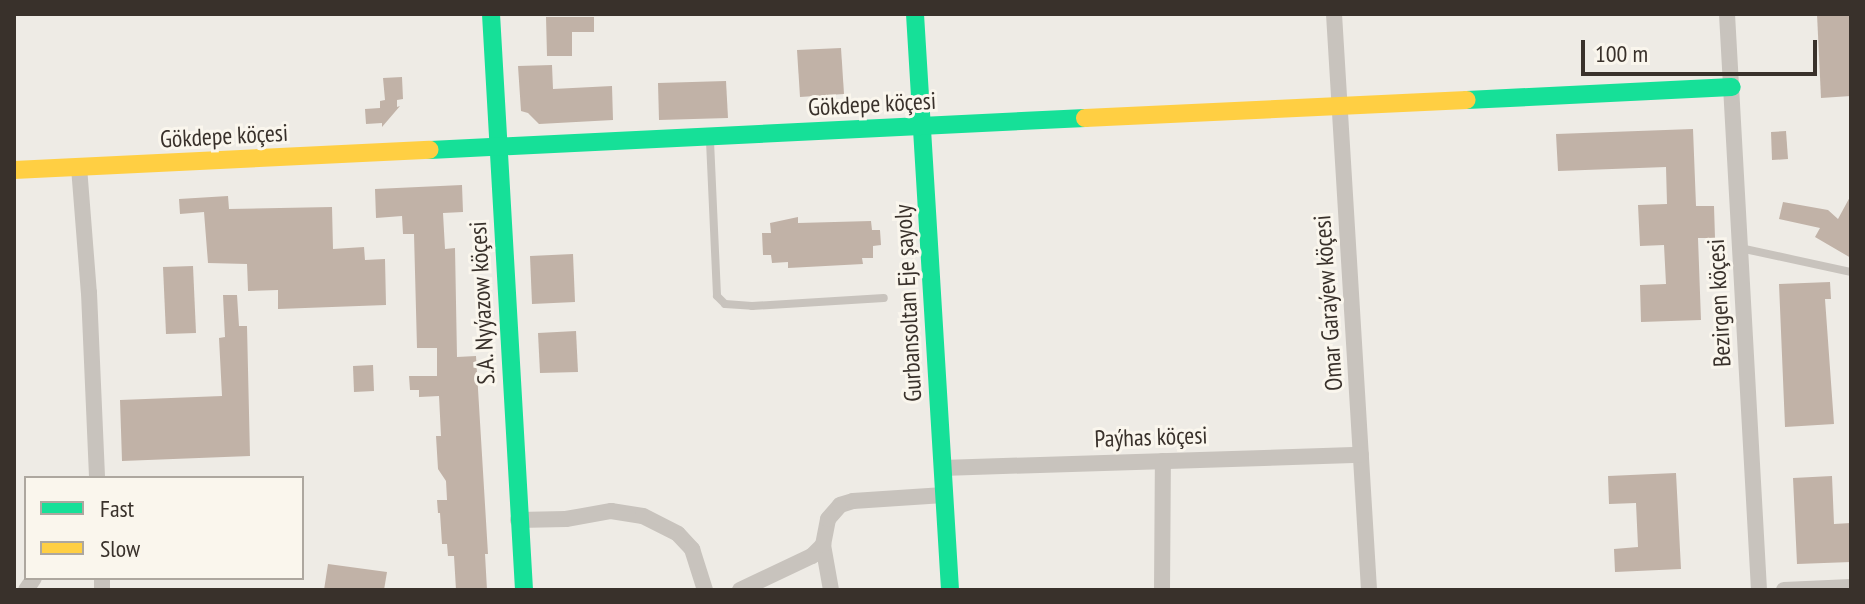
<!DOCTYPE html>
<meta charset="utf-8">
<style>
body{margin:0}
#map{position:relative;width:1865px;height:604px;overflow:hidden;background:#eeebe5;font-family:"PT Sans Narrow",sans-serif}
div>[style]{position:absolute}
.building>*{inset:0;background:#c1b2a7}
.lane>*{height:8px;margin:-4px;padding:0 4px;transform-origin:4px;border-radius:4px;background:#c8c3bd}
.street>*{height:16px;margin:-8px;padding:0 8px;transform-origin:8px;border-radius:8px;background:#c8c3bd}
.fast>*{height:18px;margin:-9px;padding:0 9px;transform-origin:9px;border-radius:9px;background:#16e098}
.slow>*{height:18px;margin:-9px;padding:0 9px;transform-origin:9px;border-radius:9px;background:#ffcf43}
span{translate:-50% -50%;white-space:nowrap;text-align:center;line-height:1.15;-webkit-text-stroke:6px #faf6ed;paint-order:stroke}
.street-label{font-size:24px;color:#39312b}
.frame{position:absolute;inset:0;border:16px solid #39312b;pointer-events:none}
.legend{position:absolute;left:24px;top:476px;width:280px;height:104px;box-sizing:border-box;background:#faf6ed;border:2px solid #ada79f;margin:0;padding:10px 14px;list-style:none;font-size:24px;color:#39312b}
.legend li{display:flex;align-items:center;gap:16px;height:40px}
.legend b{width:40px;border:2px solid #ada79f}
.scale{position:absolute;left:1581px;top:40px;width:236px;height:36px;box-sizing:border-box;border:4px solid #39312b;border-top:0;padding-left:10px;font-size:24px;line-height:28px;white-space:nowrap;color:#39312b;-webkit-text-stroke:6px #faf6ed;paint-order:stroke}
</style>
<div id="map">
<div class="building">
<div style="clip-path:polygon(1817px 14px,1851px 14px,1851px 96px,1821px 98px)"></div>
<div style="clip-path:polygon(546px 17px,594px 17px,594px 32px,572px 32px,572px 56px,547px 56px)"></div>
<div style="clip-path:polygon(841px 48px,844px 94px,800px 97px,797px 50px)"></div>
<div style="clip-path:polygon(552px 65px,553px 89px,612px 86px,613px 120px,539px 124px,528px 113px,521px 111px,518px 66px)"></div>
<div style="clip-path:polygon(402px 77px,403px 99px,397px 100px,397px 107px,400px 106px,382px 127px,382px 123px,366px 124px,365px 109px,380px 108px,380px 101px,385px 100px,383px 78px)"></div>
<div style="clip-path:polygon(726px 81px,728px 118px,659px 120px,658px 83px)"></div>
<div style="clip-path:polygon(1693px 129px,1696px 206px,1714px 206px,1715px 238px,1698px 238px,1701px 320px,1641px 322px,1640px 285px,1666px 284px,1664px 245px,1640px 246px,1638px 205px,1667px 204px,1666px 167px,1558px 171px,1556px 134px)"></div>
<div style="clip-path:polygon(1786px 131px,1788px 159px,1772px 160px,1771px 132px)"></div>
<div style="clip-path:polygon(462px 185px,463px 212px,443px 213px,445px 249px,455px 248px,457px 357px,476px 356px,488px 554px,485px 554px,487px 590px,456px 590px,454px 556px,448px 556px,447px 544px,442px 544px,440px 513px,438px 513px,437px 500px,447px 500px,446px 481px,438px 469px,436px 436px,441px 436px,439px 396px,419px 397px,419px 390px,410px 390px,409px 376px,437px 376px,437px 348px,417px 348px,414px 234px,403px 234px,402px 216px,376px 218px,375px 189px)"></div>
<div style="clip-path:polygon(1851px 195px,1851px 258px,1815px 237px,1820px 228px,1779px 219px,1783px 202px,1828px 210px,1838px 219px)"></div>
<div style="clip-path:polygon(228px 196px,229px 209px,332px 207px,333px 249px,364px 247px,365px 260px,385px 259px,386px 305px,278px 309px,278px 290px,248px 291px,247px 264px,208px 263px,204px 212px,180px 214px,179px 199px)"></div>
<div style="clip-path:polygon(798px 217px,798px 223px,871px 221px,872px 230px,880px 230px,881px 245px,873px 246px,873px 258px,862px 258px,863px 264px,788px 268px,788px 262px,772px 263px,771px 255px,763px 255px,762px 233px,771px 233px,770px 223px)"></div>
<div style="clip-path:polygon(573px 254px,575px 302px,532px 304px,530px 256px)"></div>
<div style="clip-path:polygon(193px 266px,196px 333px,166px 334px,163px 267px)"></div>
<div style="clip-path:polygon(1830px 282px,1831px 299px,1825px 299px,1834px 424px,1785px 427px,1779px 284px)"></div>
<div style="clip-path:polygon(223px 295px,237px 295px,239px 326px,247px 326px,250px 456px,122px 461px,120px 400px,222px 396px,219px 338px,225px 337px)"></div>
<div style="clip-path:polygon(576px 331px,578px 372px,540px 373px,538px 333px)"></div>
<div style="clip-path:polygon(373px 365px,374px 391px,354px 392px,353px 366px)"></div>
<div style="clip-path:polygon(1676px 473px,1681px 569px,1615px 572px,1614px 549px,1638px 547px,1636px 503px,1609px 504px,1608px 476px)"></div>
<div style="clip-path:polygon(1832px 476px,1834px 524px,1851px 523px,1851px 562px,1797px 564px,1793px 478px)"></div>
<div style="clip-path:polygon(328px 564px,387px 572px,384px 590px,324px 590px)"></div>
</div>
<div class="lane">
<div style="left:710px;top:141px;width:155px;rotate:87.4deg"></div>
<div style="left:717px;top:296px;width:11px;rotate:45deg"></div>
<div style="left:725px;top:304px;width:27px;rotate:4deg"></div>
<div style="left:752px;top:306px;width:132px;rotate:-3.5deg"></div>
<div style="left:1740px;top:248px;width:114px;rotate:12.2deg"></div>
</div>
<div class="street">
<div style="left:1334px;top:14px;width:577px;rotate:86.52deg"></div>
<div style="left:1727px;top:14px;width:577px;rotate:86.82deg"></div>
<div style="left:79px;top:167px;width:126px;rotate:85.5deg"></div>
<div style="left:89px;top:293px;width:185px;rotate:87.5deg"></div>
<div style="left:942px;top:468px;width:419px;rotate:-1.8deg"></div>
<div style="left:518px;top:520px;width:48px;rotate:-1.2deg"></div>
<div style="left:566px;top:519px;width:46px;rotate:-10.1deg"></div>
<div style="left:611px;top:511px;width:32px;rotate:9deg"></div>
<div style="left:643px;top:516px;width:39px;rotate:27deg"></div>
<div style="left:678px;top:534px;width:21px;rotate:47deg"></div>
<div style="left:692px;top:549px;width:43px;rotate:72.4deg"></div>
<div style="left:823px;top:545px;width:46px;rotate:79.9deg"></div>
<div style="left:102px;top:578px;width:12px;rotate:90deg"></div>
<div style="left:26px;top:590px;width:14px;rotate:-56deg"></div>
<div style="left:740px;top:590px;width:80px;rotate:-25.3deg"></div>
<div style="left:812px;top:556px;width:16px;rotate:-45deg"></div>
<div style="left:823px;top:545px;width:26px;rotate:-79deg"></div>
<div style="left:828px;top:519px;width:18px;rotate:-49deg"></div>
<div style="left:840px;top:505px;width:14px;rotate:-17deg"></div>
<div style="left:853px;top:501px;width:91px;rotate:-3.8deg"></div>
<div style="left:1162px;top:590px;width:129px;rotate:-89.6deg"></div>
<div style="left:1784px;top:590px;width:67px;rotate:-2.6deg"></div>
</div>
<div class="fast">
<div style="left:491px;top:14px;width:577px;rotate:86.72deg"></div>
<div style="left:915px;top:14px;width:577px;rotate:86.52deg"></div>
<div style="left:1467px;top:100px;width:265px;rotate:-2.8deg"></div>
<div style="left:430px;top:150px;width:656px;rotate:-2.8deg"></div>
</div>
<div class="slow">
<div style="left:1085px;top:118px;width:382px;rotate:-2.7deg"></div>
<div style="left:14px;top:170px;width:416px;rotate:-2.8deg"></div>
</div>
<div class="street-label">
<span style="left:872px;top:104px;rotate:-3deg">Gökdepe köçesi</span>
<span style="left:224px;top:136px;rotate:-3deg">Gökdepe köçesi</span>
<span style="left:482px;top:303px;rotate:-93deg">S.A. Nyýazow köçesi</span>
<span style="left:908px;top:303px;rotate:-93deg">Gurbansoltan Eje şayoly</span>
<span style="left:1328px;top:303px;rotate:-94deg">Omar Garaýew köçesi</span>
<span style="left:1719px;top:303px;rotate:-93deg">Bezirgen köçesi</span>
<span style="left:1151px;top:437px;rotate:-2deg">Paýhas köçesi</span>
</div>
<div class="frame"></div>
<ul class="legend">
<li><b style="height:10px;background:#16e098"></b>Fast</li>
<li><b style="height:10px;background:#ffcf43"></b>Slow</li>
</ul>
<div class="scale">100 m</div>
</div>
